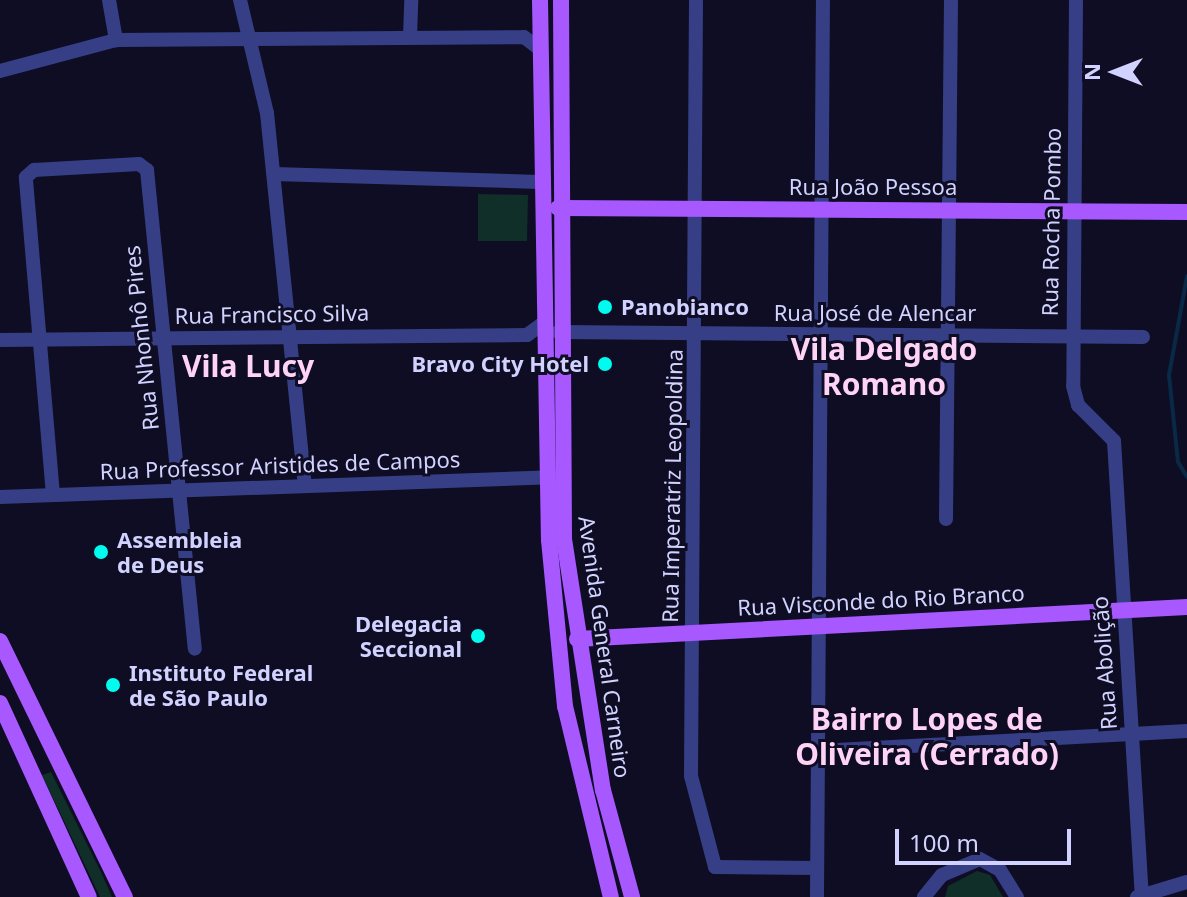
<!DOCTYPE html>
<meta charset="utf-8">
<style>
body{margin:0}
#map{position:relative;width:1187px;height:897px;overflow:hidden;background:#0e0d24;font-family:"Noto Sans",sans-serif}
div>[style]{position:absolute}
.green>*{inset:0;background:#102f29}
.stream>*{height:4px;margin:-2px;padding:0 2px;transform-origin:2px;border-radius:2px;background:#092947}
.minor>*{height:14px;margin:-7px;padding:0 7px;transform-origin:7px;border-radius:7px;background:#363f86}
.major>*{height:16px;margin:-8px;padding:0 8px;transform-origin:8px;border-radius:8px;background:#a758ff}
.dots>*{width:22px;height:22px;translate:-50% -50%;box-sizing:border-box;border:4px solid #0e0d24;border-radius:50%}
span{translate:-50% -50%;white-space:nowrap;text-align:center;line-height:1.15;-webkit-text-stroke:6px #0e0d24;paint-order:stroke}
.street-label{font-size:22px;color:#d1d2ff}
.poi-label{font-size:22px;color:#d1d2ff;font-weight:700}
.left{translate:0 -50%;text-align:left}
.right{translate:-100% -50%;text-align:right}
.district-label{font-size:30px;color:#ffd3f6;font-weight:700}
.north{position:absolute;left:1075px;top:32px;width:80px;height:80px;-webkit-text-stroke:6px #0e0d24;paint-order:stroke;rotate:270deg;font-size:22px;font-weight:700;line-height:32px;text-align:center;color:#d1d2ff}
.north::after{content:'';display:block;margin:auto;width:28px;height:36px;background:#d1d2ff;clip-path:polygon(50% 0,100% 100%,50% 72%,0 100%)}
.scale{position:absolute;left:895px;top:829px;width:176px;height:36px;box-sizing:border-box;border:4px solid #d1d2ff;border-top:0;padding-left:10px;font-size:24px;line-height:28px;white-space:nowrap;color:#d1d2ff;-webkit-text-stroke:6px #0e0d24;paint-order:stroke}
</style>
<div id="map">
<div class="green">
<div style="clip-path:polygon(478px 194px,528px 195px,527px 241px,478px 241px)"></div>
<div style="clip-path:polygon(51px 772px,101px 872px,112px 897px,100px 897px,42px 775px)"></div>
<div style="clip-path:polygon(977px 871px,990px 875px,1003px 897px,945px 897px,948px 886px)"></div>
</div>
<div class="stream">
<div style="left:1187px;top:276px;width:101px;rotate:100.3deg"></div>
<div style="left:1169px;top:375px;width:87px;rotate:84.1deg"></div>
<div style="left:1178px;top:462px;width:17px;rotate:59deg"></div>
</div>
<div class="minor">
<div style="left:109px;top:0;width:41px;rotate:80.1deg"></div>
<div style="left:240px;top:0;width:116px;rotate:76.6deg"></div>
<div style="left:267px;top:113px;width:374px;rotate:84.2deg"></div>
<div style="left:696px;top:0;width:776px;rotate:90.37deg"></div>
<div style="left:691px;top:776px;width:94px;rotate:75.2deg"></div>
<div style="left:715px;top:867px;width:101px;rotate:0.6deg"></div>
<div style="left:1076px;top:0;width:386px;rotate:90.4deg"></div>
<div style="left:1073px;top:386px;width:20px;rotate:75deg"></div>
<div style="left:1078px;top:405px;width:51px;rotate:45deg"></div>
<div style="left:1114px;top:441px;width:457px;rotate:86.5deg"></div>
<div style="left:410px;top:37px;width:37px;rotate:-88deg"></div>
<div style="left:0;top:71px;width:120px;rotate:-15deg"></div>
<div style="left:116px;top:40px;width:408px;rotate:-0.4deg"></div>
<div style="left:524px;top:37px;width:20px;rotate:37deg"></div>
<div style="left:274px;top:174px;width:266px;rotate:1.7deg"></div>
<div style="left:558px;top:332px;width:585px;rotate:0.49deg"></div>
<div style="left:0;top:340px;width:527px;rotate:-0.54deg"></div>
<div style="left:527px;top:335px;width:17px;rotate:-36deg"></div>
<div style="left:53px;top:495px;width:319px;rotate:-94.9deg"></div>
<div style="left:26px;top:177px;width:11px;rotate:-41deg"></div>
<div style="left:34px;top:170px;width:105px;rotate:-3.3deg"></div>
<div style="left:139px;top:164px;width:10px;rotate:37deg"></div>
<div style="left:147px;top:170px;width:481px;rotate:84.3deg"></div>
<div style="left:0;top:497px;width:559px;rotate:-2.05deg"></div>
<div style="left:946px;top:519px;width:519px;rotate:-89.45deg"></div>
<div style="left:818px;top:751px;width:370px;rotate:-3.1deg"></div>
<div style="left:817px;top:897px;width:897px;rotate:-89.62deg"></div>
<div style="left:924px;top:897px;width:28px;rotate:-51deg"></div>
<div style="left:942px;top:875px;width:41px;rotate:-22.8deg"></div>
<div style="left:980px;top:859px;width:23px;rotate:29deg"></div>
<div style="left:1000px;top:870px;width:32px;rotate:58deg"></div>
<div style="left:1137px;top:897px;width:52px;rotate:-16.7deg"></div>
</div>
<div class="major">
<div style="left:540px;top:0;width:540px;rotate:89.05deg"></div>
<div style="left:549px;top:540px;width:167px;rotate:84.5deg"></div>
<div style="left:565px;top:706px;width:196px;rotate:76.5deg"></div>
<div style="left:561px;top:0;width:539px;rotate:89.68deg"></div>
<div style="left:564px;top:539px;width:254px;rotate:81.2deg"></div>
<div style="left:603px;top:790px;width:111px;rotate:74.8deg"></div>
<div style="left:558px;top:208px;width:629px;rotate:0.36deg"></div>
<div style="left:577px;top:639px;width:611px;rotate:-3deg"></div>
<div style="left:0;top:641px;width:285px;rotate:64deg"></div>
<div style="left:0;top:703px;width:213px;rotate:65.4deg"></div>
</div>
<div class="dots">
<div style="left:605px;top:307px;background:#00fcee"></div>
<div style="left:605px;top:364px;background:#00fcee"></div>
<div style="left:101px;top:552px;background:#00fcee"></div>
<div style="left:478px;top:636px;background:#00fcee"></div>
<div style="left:113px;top:685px;background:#00fcee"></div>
</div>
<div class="street-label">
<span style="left:873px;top:187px">Rua João Pessoa</span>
<span style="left:1051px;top:222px;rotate:-89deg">Rua Rocha Pombo</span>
<span style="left:875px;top:313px">Rua José de Alencar</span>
<span style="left:272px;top:314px;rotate:-1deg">Rua Francisco Silva</span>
<span style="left:141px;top:338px;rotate:-96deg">Rua Nhonhô Pires</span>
<span style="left:280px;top:465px;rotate:-2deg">Rua Professor Aristides de Campos</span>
<span style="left:672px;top:486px;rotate:-89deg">Rua Imperatriz Leopoldina</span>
<span style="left:881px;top:600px;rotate:-3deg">Rua Visconde do Rio Branco</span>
<span style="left:605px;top:647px;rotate:82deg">Avenida General Carneiro</span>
<span style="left:1104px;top:663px;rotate:-94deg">Rua Abolição</span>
</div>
<div class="poi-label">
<span class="left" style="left:621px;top:307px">Panobianco</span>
<span class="right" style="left:589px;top:364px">Bravo City Hotel</span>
<span class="left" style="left:117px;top:552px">Assembleia<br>de Deus</span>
<span class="right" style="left:462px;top:636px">Delegacia<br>Seccional</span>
<span class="left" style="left:129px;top:685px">Instituto Federal<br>de São Paulo</span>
</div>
<div class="district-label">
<span style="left:884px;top:366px">Vila Delgado<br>Romano</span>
<span style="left:248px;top:366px">Vila Lucy</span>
<span style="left:927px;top:736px">Bairro Lopes de<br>Oliveira (Cerrado)</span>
</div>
<div class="north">N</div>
<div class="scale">100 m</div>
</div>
